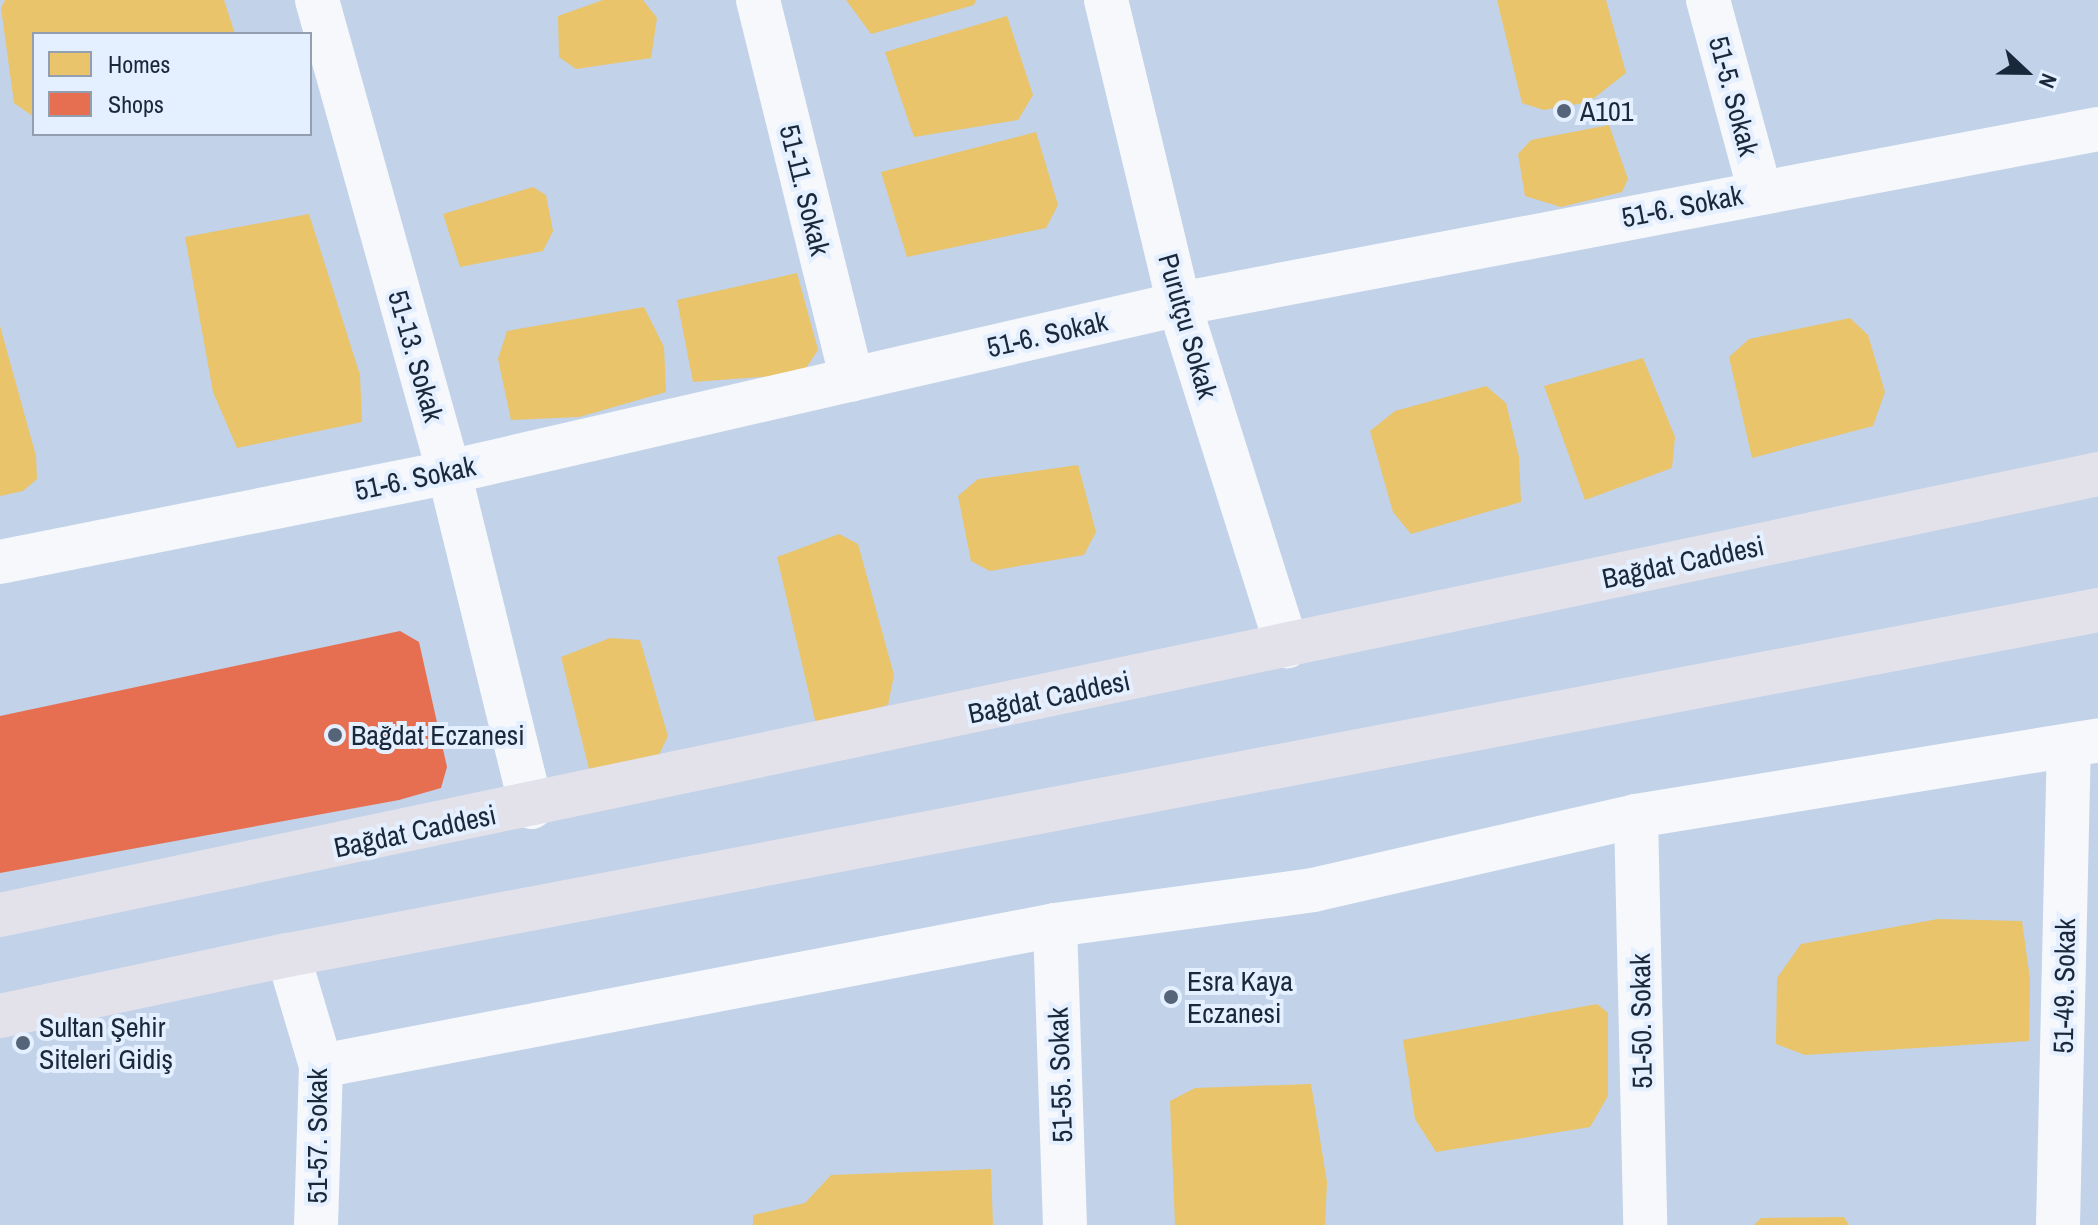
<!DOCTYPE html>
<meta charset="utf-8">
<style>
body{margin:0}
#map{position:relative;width:2098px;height:1225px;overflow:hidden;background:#c2d2e8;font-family:"Archivo Narrow",sans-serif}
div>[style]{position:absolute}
.homes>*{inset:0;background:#e9c46a}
.shops>*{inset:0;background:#e76f51}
.minor>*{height:44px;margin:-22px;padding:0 22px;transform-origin:22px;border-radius:22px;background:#f6f8fc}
.major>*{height:44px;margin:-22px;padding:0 22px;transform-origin:22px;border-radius:22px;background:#e3e2eb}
.dots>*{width:22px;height:22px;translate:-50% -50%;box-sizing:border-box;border:4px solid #e4efff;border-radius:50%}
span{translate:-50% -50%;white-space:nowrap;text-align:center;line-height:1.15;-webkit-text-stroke:8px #e4efff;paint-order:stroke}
.street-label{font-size:28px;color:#1a283b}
.poi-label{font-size:28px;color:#1a283b}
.left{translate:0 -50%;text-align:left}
.legend{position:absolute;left:32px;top:32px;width:280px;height:104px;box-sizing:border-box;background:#e4efff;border:2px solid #939fb1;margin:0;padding:10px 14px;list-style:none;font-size:24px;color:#1a283b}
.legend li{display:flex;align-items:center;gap:16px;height:40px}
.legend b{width:40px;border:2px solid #939fb1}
.north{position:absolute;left:1986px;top:32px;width:80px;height:80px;-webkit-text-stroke:6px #e4efff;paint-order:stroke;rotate:112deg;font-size:22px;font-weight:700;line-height:32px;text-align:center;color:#1a283b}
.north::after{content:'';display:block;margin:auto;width:28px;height:36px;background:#1a283b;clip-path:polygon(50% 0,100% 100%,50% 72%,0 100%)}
</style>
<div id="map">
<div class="homes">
<div style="clip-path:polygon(5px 0,224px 0,235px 34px,34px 34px,34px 117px,14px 103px,1px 8px)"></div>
<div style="clip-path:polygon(603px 0,643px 0,657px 18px,651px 58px,576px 69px,559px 57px,558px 16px)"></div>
<div style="clip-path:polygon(846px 0,976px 0,974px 5px,871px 34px)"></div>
<div style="clip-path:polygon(1497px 0,1606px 0,1626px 73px,1589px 102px,1544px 110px,1522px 103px)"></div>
<div style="clip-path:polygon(1007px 16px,1033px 95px,1018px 120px,914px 137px,885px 52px)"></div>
<div style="clip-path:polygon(1609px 125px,1628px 179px,1622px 192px,1561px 207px,1525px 196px,1518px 154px,1531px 140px)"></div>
<div style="clip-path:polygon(1036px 132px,1058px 205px,1046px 228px,907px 257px,881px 172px)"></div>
<div style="clip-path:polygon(533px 187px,546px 195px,553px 231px,543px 251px,460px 267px,443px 214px)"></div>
<div style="clip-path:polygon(309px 214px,360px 375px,362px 422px,237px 448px,213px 392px,185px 237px)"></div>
<div style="clip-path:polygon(797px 273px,818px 350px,802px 374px,693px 382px,677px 300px)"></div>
<div style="clip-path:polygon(644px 307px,664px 347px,666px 392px,579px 417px,511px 420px,498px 359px,507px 331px)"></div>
<div style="clip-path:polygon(1850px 318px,1868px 335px,1885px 392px,1873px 426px,1752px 458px,1729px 357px,1749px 339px)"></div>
<div style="clip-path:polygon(0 326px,36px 456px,37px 479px,23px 491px,0 496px)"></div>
<div style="clip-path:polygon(1643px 358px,1675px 437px,1672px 468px,1585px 500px,1544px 386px)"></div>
<div style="clip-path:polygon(1486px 386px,1506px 403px,1519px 457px,1521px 502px,1411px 534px,1393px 512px,1370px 431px,1395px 411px)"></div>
<div style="clip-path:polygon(1078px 465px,1096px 532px,1084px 555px,990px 571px,971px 561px,958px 496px,978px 479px)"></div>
<div style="clip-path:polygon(839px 534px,858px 544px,894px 675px,888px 705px,816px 724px,777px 557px)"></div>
<div style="clip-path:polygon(610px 638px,640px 640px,668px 736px,654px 765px,590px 773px,561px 657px)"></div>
<div style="clip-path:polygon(1938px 919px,2022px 921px,2030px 979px,2029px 1041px,1805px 1055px,1776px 1044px,1777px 978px,1801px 944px)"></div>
<div style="clip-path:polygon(1597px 1004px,1608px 1013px,1608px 1096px,1590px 1127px,1436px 1152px,1415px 1119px,1403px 1040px)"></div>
<div style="clip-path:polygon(1311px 1084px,1327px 1182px,1325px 1225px,1175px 1225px,1170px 1101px,1195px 1088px)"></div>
<div style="clip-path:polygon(991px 1169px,993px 1225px,753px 1225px,753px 1215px,805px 1203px,831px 1175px)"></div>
<div style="clip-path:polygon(1844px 1217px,1849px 1225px,1754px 1225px,1761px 1218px)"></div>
</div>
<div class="shops">
<div style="clip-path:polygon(400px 631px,419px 642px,447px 767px,441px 788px,399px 800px,0 873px,0 716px)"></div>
</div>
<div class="minor">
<div style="left:317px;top:0;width:490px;rotate:74.4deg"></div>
<div style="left:449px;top:472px;width:345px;rotate:76.2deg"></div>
<div style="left:758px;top:0;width:391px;rotate:76.1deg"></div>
<div style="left:1106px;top:0;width:313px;rotate:76.5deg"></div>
<div style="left:1179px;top:304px;width:359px;rotate:72.5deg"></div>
<div style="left:1708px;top:0;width:198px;rotate:74.8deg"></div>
<div style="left:0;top:562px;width:458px;rotate:-11.3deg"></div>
<div style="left:449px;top:472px;width:749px;rotate:-12.96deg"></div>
<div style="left:1179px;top:304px;width:936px;rotate:-10.78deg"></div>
<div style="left:1636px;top:816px;width:409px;rotate:88.7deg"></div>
<div style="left:1055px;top:925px;width:300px;rotate:88.1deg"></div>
<div style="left:288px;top:955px;width:116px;rotate:73.4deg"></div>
<div style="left:321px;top:1066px;width:159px;rotate:91.8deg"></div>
<div style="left:321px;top:1066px;width:747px;rotate:-10.87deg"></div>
<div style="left:1055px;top:925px;width:260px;rotate:-7.7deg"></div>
<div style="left:1313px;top:890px;width:331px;rotate:-12.9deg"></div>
<div style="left:1636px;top:816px;width:468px;rotate:-9.3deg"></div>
<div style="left:2058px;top:1225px;width:479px;rotate:-88.7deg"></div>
</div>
<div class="major">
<div style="left:0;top:915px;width:2144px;rotate:-11.87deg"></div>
<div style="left:0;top:1016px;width:294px;rotate:-12deg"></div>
<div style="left:288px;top:955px;width:1843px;rotate:-10.79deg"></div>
</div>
<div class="dots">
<div style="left:1564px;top:111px;background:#556478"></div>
<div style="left:335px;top:735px;background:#556478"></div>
<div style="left:1171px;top:997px;background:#556478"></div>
<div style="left:23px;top:1043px;background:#556478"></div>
</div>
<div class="street-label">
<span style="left:1734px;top:96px;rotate:75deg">51-5. Sokak</span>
<span style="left:805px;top:190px;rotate:76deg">51-11. Sokak</span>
<span style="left:1682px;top:206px;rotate:-11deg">51-6. Sokak</span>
<span style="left:1188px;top:326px;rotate:74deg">Purutçu Sokak</span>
<span style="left:1047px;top:334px;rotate:-13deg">51-6. Sokak</span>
<span style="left:416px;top:356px;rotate:74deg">51-13. Sokak</span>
<span style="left:415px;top:478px;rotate:-12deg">51-6. Sokak</span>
<span style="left:1683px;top:562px;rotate:-12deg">Bağdat Caddesi</span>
<span style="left:1049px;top:697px;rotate:-12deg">Bağdat Caddesi</span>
<span style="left:415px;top:831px;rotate:-12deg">Bağdat Caddesi</span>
<span style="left:2064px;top:986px;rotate:-89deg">51-49. Sokak</span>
<span style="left:1641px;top:1021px;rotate:-91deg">51-50. Sokak</span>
<span style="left:1060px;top:1075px;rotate:-92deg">51-55. Sokak</span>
<span style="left:317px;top:1136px;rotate:-90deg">51-57. Sokak</span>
</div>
<div class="poi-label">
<span class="left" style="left:1580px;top:111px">A101</span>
<span class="left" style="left:351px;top:735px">Bağdat Eczanesi</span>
<span class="left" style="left:1187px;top:997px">Esra Kaya<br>Eczanesi</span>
<span class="left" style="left:39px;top:1043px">Sultan Şehir<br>Siteleri Gidiş</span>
</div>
<ul class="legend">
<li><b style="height:22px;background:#e9c46a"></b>Homes</li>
<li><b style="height:22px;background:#e76f51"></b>Shops</li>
</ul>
<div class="north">N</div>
</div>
